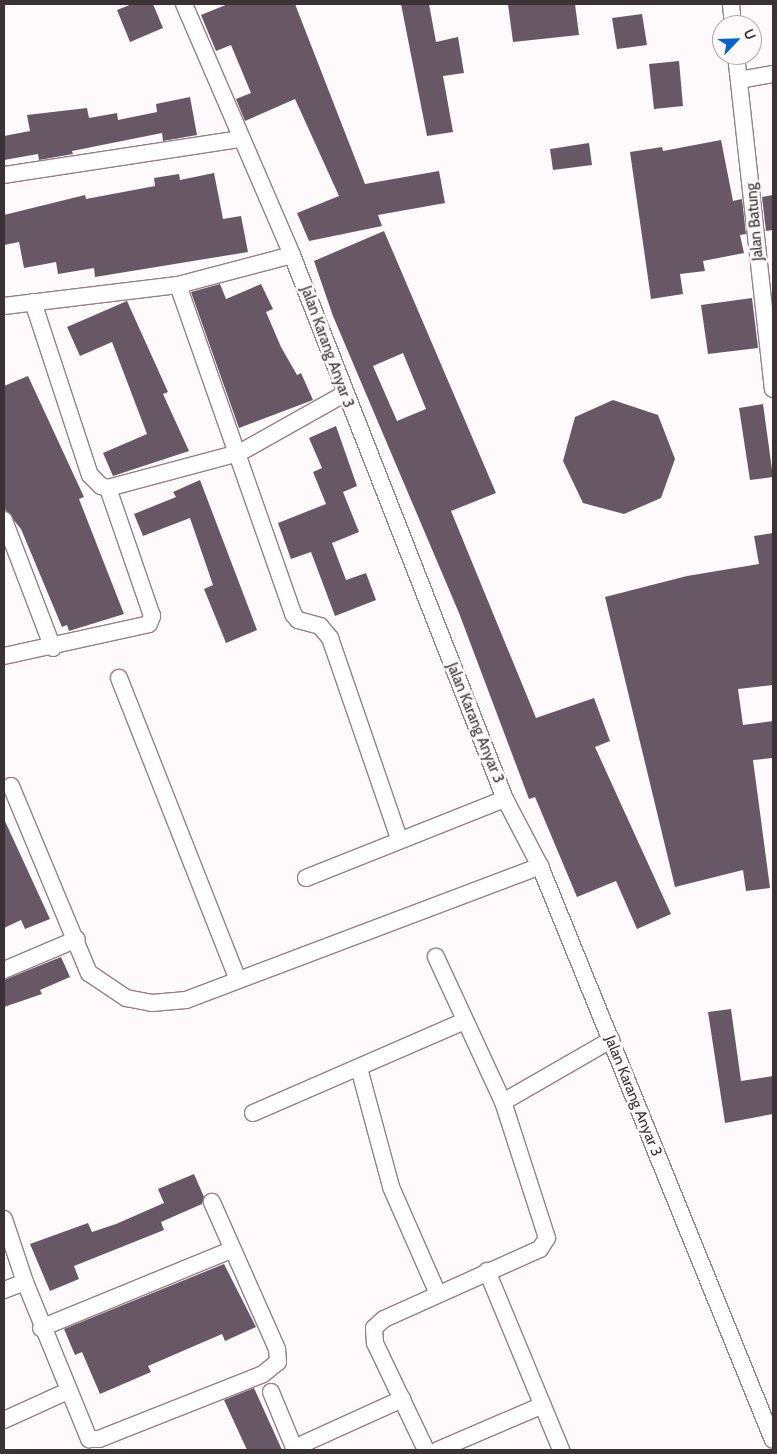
<!DOCTYPE html>
<style>
body{margin:0}
#map{position:relative;width:777px;height:1454px;overflow:hidden;background:#fef9fb;font-family:Cabin,sans-serif}
div>[style]{position:absolute}
.building>*{inset:0;background:#685865}
.roads{filter:drop-shadow(1px 0 #968088) drop-shadow(-1px 0 #968088) drop-shadow(0 1px #968088) drop-shadow(0 -1px #968088)}
.minor>*{height:16px;margin:-8px;padding:0 8px;transform-origin:8px;border-radius:8px;background:#fff}
span{translate:-50% -50%;white-space:nowrap;text-align:center;line-height:1.15;-webkit-text-stroke:5px #fef9fb;paint-order:stroke}
.street-label{font-size:15px;color:#3b3235}
.frame{position:absolute;inset:0;border:5px solid #3b3235;pointer-events:none}
.north{position:absolute;left:712px;top:15px;width:50px;height:50px;box-sizing:border-box;background:#fef9fb;border:1px solid #b0a9ac;border-radius:50%;rotate:66deg;font-size:14px;font-weight:700;line-height:20px;text-align:center;color:#3b3235}
.north::after{content:'';display:block;margin:auto;width:18px;height:22px;background:#0165ce;clip-path:polygon(50% 0,100% 100%,50% 72%,0 100%)}
</style>
<div id="map">
<div class="building">
<div style="clip-path:polygon(132px 4px,153px 4px,163px 28px,130px 42px,117px 10px)"></div>
<div style="clip-path:polygon(228px 4px,295px 4px,365px 184px,439px 171px,445px 203px,378px 215px,382px 226px,309px 241px,297px 213px,339px 196px,295px 99px,245px 121px,236px 99px,251px 93px,231px 45px,216px 51px,201px 15px)"></div>
<div style="clip-path:polygon(401px 4px,429px 4px,436px 42px,458px 37px,464px 73px,443px 76px,453px 132px,427px 136px)"></div>
<div style="clip-path:polygon(508px 4px,575px 4px,579px 35px,513px 42px)"></div>
<div style="clip-path:polygon(642px 14px,647px 45px,617px 49px,612px 18px)"></div>
<div style="clip-path:polygon(679px 61px,683px 106px,654px 109px,649px 64px)"></div>
<div style="clip-path:polygon(190px 97px,197px 135px,163px 141px,162px 133px,72px 151px,73px 154px,39px 160px,38px 154px,4px 160px,4px 136px,30px 131px,27px 115px,87px 108px,89px 118px,117px 113px,118px 120px,157px 112px,156px 104px)"></div>
<div style="clip-path:polygon(721px 140px,733px 201px,742px 199px,746px 234px,740px 235px,744px 253px,703px 261px,705px 271px,680px 274px,683px 294px,651px 299px,630px 152px,662px 147px,663px 151px)"></div>
<div style="clip-path:polygon(589px 143px,592px 165px,553px 170px,550px 149px)"></div>
<div style="clip-path:polygon(214px 173px,223px 219px,241px 216px,248px 252px,95px 277px,94px 268px,58px 274px,56px 262px,24px 268px,19px 242px,4px 245px,4px 215px,85px 195px,86px 199px,155px 186px,154px 178px,179px 174px,180px 180px)"></div>
<div style="clip-path:polygon(773px 195px,773px 230px,766px 231px,762px 197px)"></div>
<div style="clip-path:polygon(evenodd,384px 231px,496px 493px,451px 511px,536px 718px,594px 698px,610px 741px,595px 747px,671px 914px,637px 929px,616px 881px,577px 897px,535px 797px,529px 799px,459px 613px,333px 316px,314px 261px,384px 231px,403px 353px,426px 409px,397px 421px,373px 366px,403px 353px)"></div>
<div style="clip-path:polygon(220px 284px,226px 299px,261px 284px,273px 309px,266px 312px,281px 347px,297px 375px,301px 373px,313px 400px,239px 428px,191px 292px)"></div>
<div style="clip-path:polygon(752px 298px,758px 348px,708px 354px,701px 305px)"></div>
<div style="clip-path:polygon(127px 301px,168px 392px,163px 394px,189px 451px,113px 476px,103px 453px,147px 434px,112px 342px,80px 356px,67px 327px)"></div>
<div style="clip-path:polygon(28px 376px,84px 497px,79px 499px,124px 614px,69px 631px,67px 625px,62px 627px,21px 529px,4px 508px,4px 386px)"></div>
<div style="clip-path:polygon(613px 400px,658px 415px,675px 459px,661px 498px,624px 514px,583px 503px,563px 461px,575px 417px)"></div>
<div style="clip-path:polygon(763px 404px,773px 477px,750px 480px,739px 408px)"></div>
<div style="clip-path:polygon(336px 426px,357px 486px,343px 492px,359px 532px,332px 543px,346px 580px,366px 573px,376px 600px,335px 616px,311px 552px,291px 559px,278px 523px,326px 504px,313px 472px,322px 468px,309px 438px)"></div>
<div style="clip-path:polygon(200px 480px,257px 630px,226px 643px,204px 589px,213px 585px,190px 518px,143px 536px,134px 514px,176px 497px,173px 492px)"></div>
<div style="clip-path:polygon(773px 533px,773px 685px,738px 689px,743px 725px,773px 721px,773px 758px,753px 760px,770px 888px,746px 891px,743px 870px,675px 887px,605px 597px,687px 576px,759px 564px,754px 536px)"></div>
<div style="clip-path:polygon(4px 819px,50px 919px,25px 929px,21px 920px,4px 928px)"></div>
<div style="clip-path:polygon(61px 957px,70px 977px,40px 990px,42px 994px,4px 1007px,4px 980px)"></div>
<div style="clip-path:polygon(731px 1009px,741px 1081px,773px 1076px,773px 1114px,725px 1123px,708px 1012px)"></div>
<div style="clip-path:polygon(194px 1174px,204px 1197px,202px 1204px,161px 1222px,164px 1230px,74px 1266px,79px 1279px,50px 1291px,30px 1244px,88px 1223px,92px 1232px,116px 1224px,164px 1203px,158px 1189px)"></div>
<div style="clip-path:polygon(224px 1264px,256px 1327px,225px 1341px,222px 1334px,148px 1366px,151px 1372px,100px 1394px,82px 1352px,75px 1355px,64px 1329px)"></div>
<div style="clip-path:polygon(254px 1388px,282px 1450px,247px 1450px,224px 1400px)"></div>
</div>
<div class="roads">
<div class="minor">
<div style="left:184px;top:4px;width:273px;rotate:66.7deg"></div>
<div style="left:292px;top:255px;width:584px;rotate:68.62deg"></div>
<div style="left:505px;top:799px;width:76px;rotate:62.4deg"></div>
<div style="left:540px;top:866px;width:619px;rotate:67.91deg"></div>
<div style="left:731px;top:4px;width:21px;rotate:85deg"></div>
<div style="left:736px;top:55px;width:336px;rotate:83.7deg"></div>
<div style="left:739px;top:80px;width:35px;rotate:-10deg"></div>
<div style="left:4px;top:175px;width:238px;rotate:-8.7deg"></div>
<div style="left:178px;top:285px;width:349px;rotate:70.7deg"></div>
<div style="left:293px;top:614px;width:8px;rotate:50deg"></div>
<div style="left:298px;top:620px;width:23px;rotate:15deg"></div>
<div style="left:320px;top:626px;width:16px;rotate:50deg"></div>
<div style="left:330px;top:638px;width:212px;rotate:71deg"></div>
<div style="left:33px;top:302px;width:182px;rotate:71.8deg"></div>
<div style="left:90px;top:475px;width:16px;rotate:45deg"></div>
<div style="left:101px;top:486px;width:7px;rotate:16deg"></div>
<div style="left:108px;top:488px;width:136px;rotate:-15deg"></div>
<div style="left:239px;top:453px;width:120px;rotate:-29.3deg"></div>
<div style="left:4px;top:306px;width:175px;rotate:-6.9deg"></div>
<div style="left:178px;top:285px;width:118px;rotate:-14.7deg"></div>
<div style="left:4px;top:520px;width:137px;rotate:69.1deg"></div>
<div style="left:4px;top:656px;width:148px;rotate:-12.4deg"></div>
<div style="left:149px;top:624px;width:9px;rotate:-69deg"></div>
<div style="left:152px;top:616px;width:135px;rotate:-109deg"></div>
<div style="left:119px;top:678px;width:322px;rotate:68.5deg"></div>
<div style="left:11px;top:786px;width:203px;rotate:67.4deg"></div>
<div style="left:89px;top:973px;width:45px;rotate:34deg"></div>
<div style="left:126px;top:998px;width:26px;rotate:11deg"></div>
<div style="left:152px;top:1003px;width:34px;rotate:-5deg"></div>
<div style="left:186px;top:1000px;width:379px;rotate:-20.7deg"></div>
<div style="left:306px;top:878px;width:214px;rotate:-21.7deg"></div>
<div style="left:4px;top:970px;width:79px;rotate:-23deg"></div>
<div style="left:359px;top:1068px;width:123px;rotate:74.9deg"></div>
<div style="left:391px;top:1187px;width:117px;rotate:66.3deg"></div>
<div style="left:503px;top:1102px;width:125px;rotate:-29.9deg"></div>
<div style="left:253px;top:1113px;width:231px;rotate:-23.5deg"></div>
<div style="left:4px;top:1219px;width:66px;rotate:71.6deg"></div>
<div style="left:25px;top:1282px;width:22px;rotate:159deg"></div>
<div style="left:487px;top:1271px;width:194px;rotate:67.5deg"></div>
<div style="left:25px;top:1282px;width:170px;rotate:67.8deg"></div>
<div style="left:89px;top:1439px;width:10px"></div>
<div style="left:99px;top:1439px;width:176px;rotate:-21.6deg"></div>
<div style="left:263px;top:1374px;width:19px;rotate:-39deg"></div>
<div style="left:278px;top:1362px;width:13px;rotate:-94deg"></div>
<div style="left:277px;top:1349px;width:161px;rotate:-113.9deg"></div>
<div style="left:41px;top:1328px;width:205px;rotate:-22.3deg"></div>
<div style="left:271px;top:1392px;width:63px;rotate:67.5deg"></div>
<div style="left:4px;top:1420px;width:70px;rotate:-24.4deg"></div>
<div style="left:294px;top:1448px;width:119px;rotate:-24.4deg"></div>
<div style="left:426px;top:1450px;width:119px;rotate:-115.5deg"></div>
<div style="left:375px;top:1343px;width:15px;rotate:-94deg"></div>
<div style="left:374px;top:1328px;width:13px;rotate:-42deg"></div>
<div style="left:384px;top:1319px;width:171px;rotate:-24.2deg"></div>
<div style="left:540px;top:1249px;width:13px;rotate:-58deg"></div>
<div style="left:547px;top:1238px;width:143px;rotate:-107.9deg"></div>
<div style="left:503px;top:1102px;width:160px;rotate:-114.8deg"></div>
<div style="left:438px;top:1450px;width:114px;rotate:-23.2deg"></div>
</div>
</div>
<div class="street-label">
<span style="left:755px;top:222px;rotate:-95deg">Jalan Batung</span>
<span style="left:327px;top:347px;rotate:70deg">Jalan Karang Anyar 3</span>
<span style="left:475px;top:723px;rotate:68deg">Jalan Karang Anyar 3</span>
<span style="left:633px;top:1096px;rotate:68deg">Jalan Karang Anyar 3</span>
</div>
<div class="frame"></div>
<div class="north">U</div>
</div>
